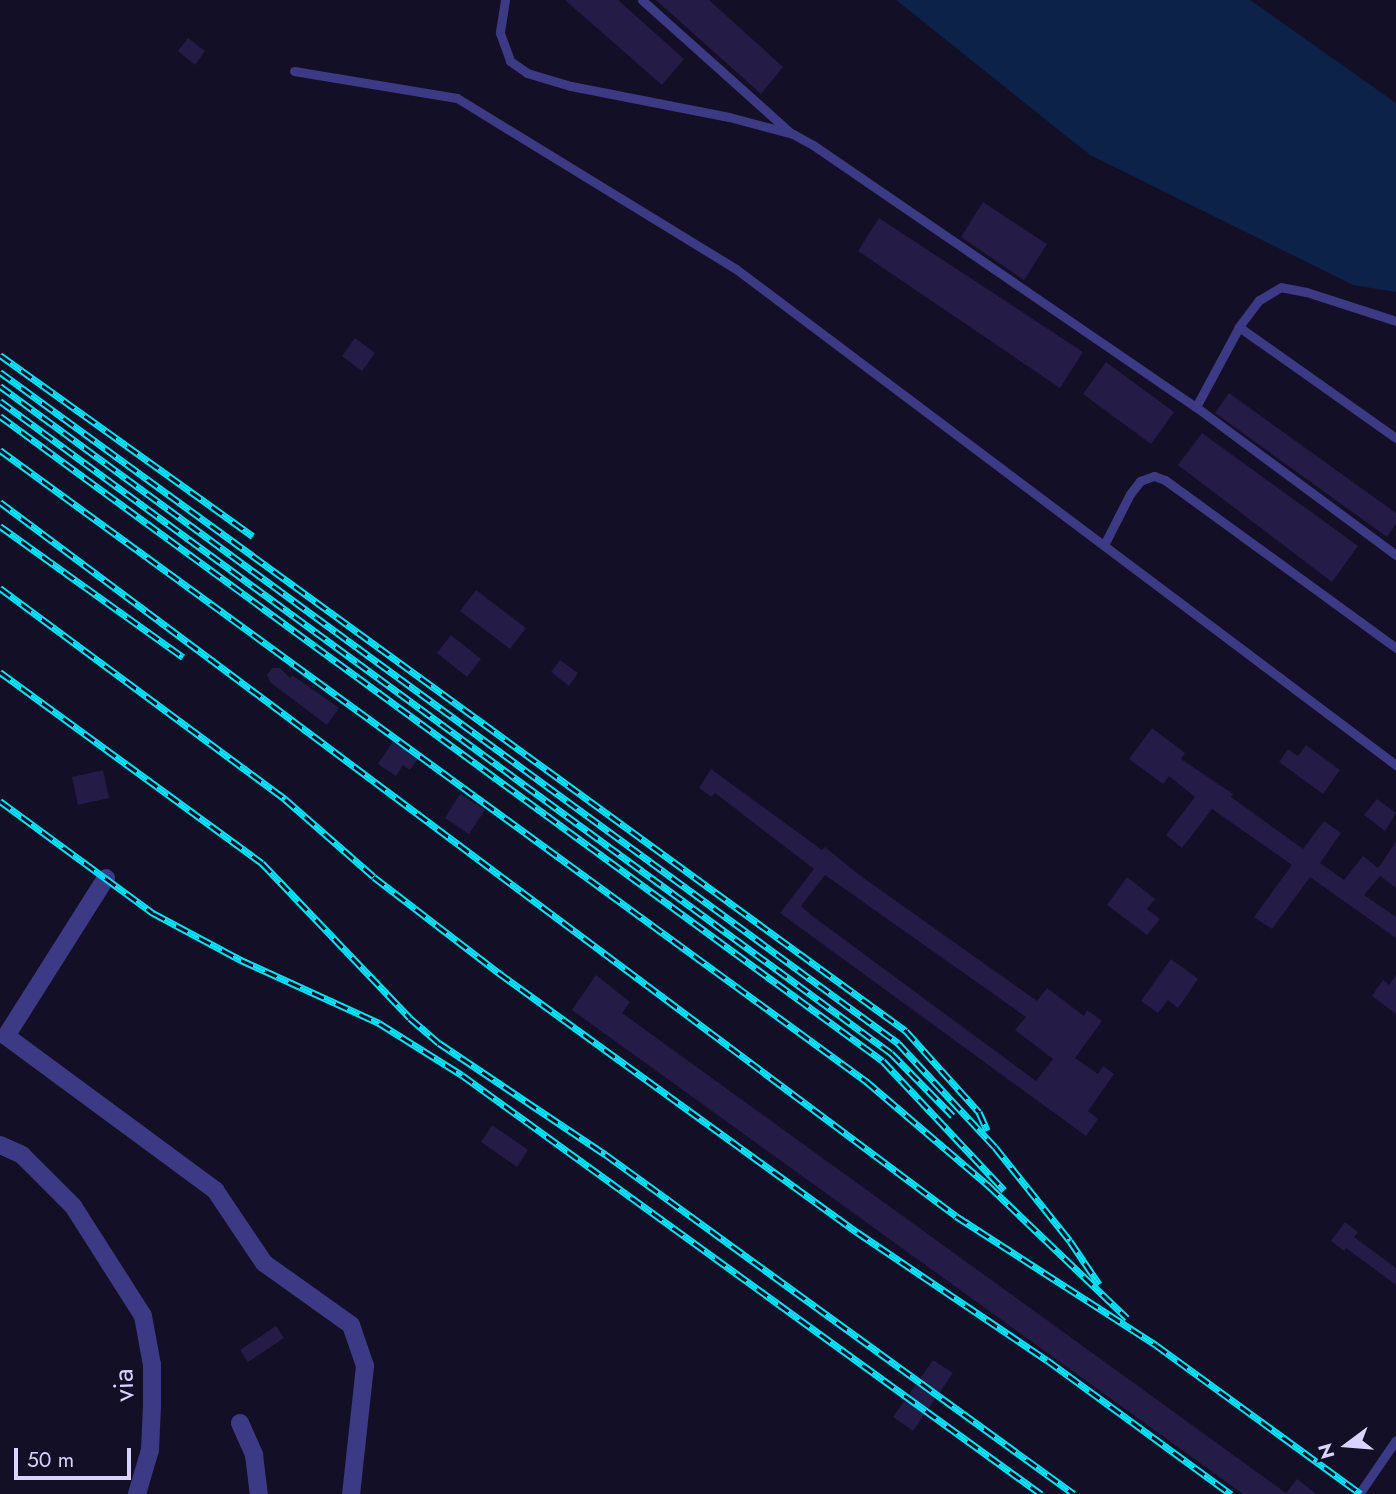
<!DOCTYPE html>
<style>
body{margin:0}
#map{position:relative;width:1396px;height:1494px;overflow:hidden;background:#130f26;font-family:Jost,sans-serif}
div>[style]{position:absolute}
.water>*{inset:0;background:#0c2248}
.building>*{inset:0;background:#241b47}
.lane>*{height:9px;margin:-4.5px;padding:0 4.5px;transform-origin:4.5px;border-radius:4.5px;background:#3d3a85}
.street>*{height:18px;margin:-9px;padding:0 9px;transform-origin:9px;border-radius:9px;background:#3d3a85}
.rail>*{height:7px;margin-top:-3.5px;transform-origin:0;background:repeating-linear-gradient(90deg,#130f26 0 13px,#00e5ff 0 26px);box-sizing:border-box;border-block:2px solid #00e5ff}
span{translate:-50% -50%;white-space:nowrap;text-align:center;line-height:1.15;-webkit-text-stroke:6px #130f26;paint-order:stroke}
.street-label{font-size:28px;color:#d9d4ff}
.north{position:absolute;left:1312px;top:1410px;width:70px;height:70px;-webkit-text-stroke:5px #130f26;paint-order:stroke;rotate:254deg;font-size:19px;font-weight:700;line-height:28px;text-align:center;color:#d9d4ff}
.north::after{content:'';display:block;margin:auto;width:24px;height:32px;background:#d9d4ff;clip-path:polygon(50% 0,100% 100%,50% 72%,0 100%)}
.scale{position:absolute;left:14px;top:1448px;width:117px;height:32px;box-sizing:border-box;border:4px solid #d9d4ff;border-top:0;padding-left:9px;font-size:21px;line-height:24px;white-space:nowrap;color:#d9d4ff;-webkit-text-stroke:5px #130f26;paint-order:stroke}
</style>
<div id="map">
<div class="water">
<div style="clip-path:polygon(896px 0,1250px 0,1396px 103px,1396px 292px,1353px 285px,1090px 155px)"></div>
</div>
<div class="building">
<div style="clip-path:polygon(565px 0,618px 0,684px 59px,662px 85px)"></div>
<div style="clip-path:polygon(656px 0,709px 0,783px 67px,761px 94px)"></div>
<div style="clip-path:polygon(188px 38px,205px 51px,195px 65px,178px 51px)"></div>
<div style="clip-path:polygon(983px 202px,1047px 244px,1024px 280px,961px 237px)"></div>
<div style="clip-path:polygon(879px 218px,1083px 352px,1060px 388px,858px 251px)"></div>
<div style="clip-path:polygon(355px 338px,375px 353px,362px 371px,342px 356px)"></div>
<div style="clip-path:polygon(1106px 362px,1174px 412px,1151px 444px,1083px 394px)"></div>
<div style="clip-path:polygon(1229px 393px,1396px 513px,1396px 524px,1387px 537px,1215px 413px)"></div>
<div style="clip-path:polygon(1202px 433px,1358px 546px,1332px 582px,1178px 465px)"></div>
<div style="clip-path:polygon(476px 590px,526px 628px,510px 649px,460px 611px)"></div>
<div style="clip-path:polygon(451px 635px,481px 659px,467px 677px,437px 653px)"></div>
<div style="clip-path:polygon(560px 660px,578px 673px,569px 686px,551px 672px)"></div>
<div style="clip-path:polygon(272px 668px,280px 668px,290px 678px,292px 675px,339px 708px,327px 725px,270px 682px,267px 675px)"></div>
<div style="clip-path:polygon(1152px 728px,1185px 753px,1181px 759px,1233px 794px,1231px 797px,1303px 849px,1324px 821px,1341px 833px,1320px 863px,1344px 880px,1363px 856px,1378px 868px,1396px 842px,1396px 888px,1380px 876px,1364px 895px,1396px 917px,1396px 938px,1310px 877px,1272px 929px,1254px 917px,1292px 865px,1212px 809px,1182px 848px,1166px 835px,1195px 797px,1169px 776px,1163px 784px,1129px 759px)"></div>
<div style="clip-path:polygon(394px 740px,419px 757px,410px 770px,403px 765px,396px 776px,378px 764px)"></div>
<div style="clip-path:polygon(1306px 745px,1340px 770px,1323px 794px,1279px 762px,1288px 749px,1298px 756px)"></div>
<div style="clip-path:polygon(evenodd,711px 769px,822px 850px,825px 847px,858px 874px,1037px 1001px,1047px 988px,1084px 1016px,1087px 1010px,1102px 1021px,1075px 1058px,1098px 1074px,1103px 1066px,1114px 1074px,1088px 1111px,1098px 1119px,1086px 1136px,780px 913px,814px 869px,715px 793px,712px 797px,699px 788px,711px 769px,825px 875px,1026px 1017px,1015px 1030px,1053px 1059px,1036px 1081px,811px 915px,801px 906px,825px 875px)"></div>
<div style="clip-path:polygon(103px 770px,109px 798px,78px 805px,72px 777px)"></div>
<div style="clip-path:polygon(460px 794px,485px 810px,469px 834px,445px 818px)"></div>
<div style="clip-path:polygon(1377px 799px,1396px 813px,1385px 831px,1364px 815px)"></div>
<div style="clip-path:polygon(1127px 877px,1155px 899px,1147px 909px,1160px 919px,1147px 935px,1107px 905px)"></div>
<div style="clip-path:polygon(1171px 959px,1198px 979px,1178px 1008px,1168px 1000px,1158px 1013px,1141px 1001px)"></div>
<div style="clip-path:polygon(596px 975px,630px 1002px,622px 1013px,1286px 1493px,1297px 1479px,1316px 1494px,1243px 1494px,572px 1010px)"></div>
<div style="clip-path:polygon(1396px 975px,1396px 1014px,1372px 996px,1383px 980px,1389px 985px)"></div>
<div style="clip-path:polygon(492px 1125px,528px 1150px,517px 1167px,481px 1142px)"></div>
<div style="clip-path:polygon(1345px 1222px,1358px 1232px,1354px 1237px,1396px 1268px,1396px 1285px,1346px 1248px,1344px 1251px,1331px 1241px)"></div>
<div style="clip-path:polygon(276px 1326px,284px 1338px,248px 1362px,240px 1350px)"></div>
<div style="clip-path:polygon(933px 1360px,953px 1373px,913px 1431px,893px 1417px)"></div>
</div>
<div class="lane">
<div style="left:505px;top:0;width:33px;rotate:99deg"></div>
<div style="left:500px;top:33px;width:30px;rotate:70deg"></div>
<div style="left:510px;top:61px;width:21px;rotate:35deg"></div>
<div style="left:527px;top:73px;width:46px;rotate:16.5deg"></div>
<div style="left:571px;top:86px;width:161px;rotate:11.1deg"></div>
<div style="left:729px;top:117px;width:66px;rotate:14.9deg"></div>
<div style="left:793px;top:134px;width:23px;rotate:29deg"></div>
<div style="left:813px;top:145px;width:464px;rotate:34.4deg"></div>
<div style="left:642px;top:0;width:200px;rotate:41.8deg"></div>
<div style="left:294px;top:71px;width:165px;rotate:9.4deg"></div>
<div style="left:457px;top:98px;width:327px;rotate:31.5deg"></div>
<div style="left:736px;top:269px;width:826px;rotate:36.93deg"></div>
<div style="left:1396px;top:321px;width:95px;rotate:-162.1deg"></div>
<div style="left:1306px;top:292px;width:25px;rotate:-169deg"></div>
<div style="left:1281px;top:287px;width:26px;rotate:149deg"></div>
<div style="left:1259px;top:300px;width:34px;rotate:127deg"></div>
<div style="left:1239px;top:327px;width:91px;rotate:118.3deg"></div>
<div style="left:1196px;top:407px;width:249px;rotate:36.5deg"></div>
<div style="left:1239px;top:327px;width:192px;rotate:35.3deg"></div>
<div style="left:1104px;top:545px;width:57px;rotate:-63deg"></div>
<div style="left:1130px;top:494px;width:16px;rotate:-52deg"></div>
<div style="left:1140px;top:481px;width:15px;rotate:-20deg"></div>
<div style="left:1154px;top:476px;width:12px;rotate:20deg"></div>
<div style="left:1165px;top:480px;width:286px;rotate:36deg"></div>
<div style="left:1359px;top:1494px;width:65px;rotate:-55.6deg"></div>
</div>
<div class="street">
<div style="left:106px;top:878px;width:187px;rotate:122.3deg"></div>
<div style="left:6px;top:1036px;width:260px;rotate:36.4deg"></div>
<div style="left:215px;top:1190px;width:88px;rotate:56.1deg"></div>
<div style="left:264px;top:1263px;width:107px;rotate:35.5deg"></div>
<div style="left:351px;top:1325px;width:43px;rotate:71.1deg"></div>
<div style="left:365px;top:1366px;width:129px;rotate:96.2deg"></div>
<div style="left:0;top:1145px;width:24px;rotate:24deg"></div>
<div style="left:22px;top:1155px;width:72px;rotate:45deg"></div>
<div style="left:73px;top:1206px;width:130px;rotate:57.5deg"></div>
<div style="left:143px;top:1316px;width:50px;rotate:79.6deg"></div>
<div style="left:152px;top:1365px;width:41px;rotate:90deg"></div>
<div style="left:152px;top:1406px;width:44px;rotate:92.6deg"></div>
<div style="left:150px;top:1450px;width:46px;rotate:106.5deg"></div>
<div style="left:240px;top:1423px;width:35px;rotate:66deg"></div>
<div style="left:254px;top:1455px;width:39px;rotate:83deg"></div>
</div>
<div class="rail">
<div style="left:0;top:355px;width:311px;rotate:35.6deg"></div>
<div style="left:0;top:372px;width:1120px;rotate:36.03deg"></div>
<div style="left:906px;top:1031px;width:109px;rotate:48deg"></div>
<div style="left:979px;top:1112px;width:20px;rotate:66deg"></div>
<div style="left:0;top:386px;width:1113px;rotate:36.19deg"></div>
<div style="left:898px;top:1043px;width:142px;rotate:47deg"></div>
<div style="left:995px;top:1147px;width:120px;rotate:51.4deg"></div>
<div style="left:1070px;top:1241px;width:52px;rotate:56deg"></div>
<div style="left:0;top:401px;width:1104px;rotate:36.2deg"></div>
<div style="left:891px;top:1053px;width:88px;rotate:45.5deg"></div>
<div style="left:0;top:416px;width:1093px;rotate:36.15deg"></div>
<div style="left:883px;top:1061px;width:177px;rotate:46.8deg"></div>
<div style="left:0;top:450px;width:1072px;rotate:36.08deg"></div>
<div style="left:866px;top:1081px;width:162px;rotate:40.5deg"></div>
<div style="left:989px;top:1186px;width:191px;rotate:43.7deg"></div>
<div style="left:0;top:502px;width:1193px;rotate:36.75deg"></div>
<div style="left:956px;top:1216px;width:238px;rotate:32.8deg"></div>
<div style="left:1156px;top:1345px;width:253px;rotate:36deg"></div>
<div style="left:0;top:526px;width:225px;rotate:35.6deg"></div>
<div style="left:0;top:588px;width:355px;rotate:36.5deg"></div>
<div style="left:285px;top:799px;width:118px;rotate:41.2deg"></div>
<div style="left:374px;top:877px;width:158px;rotate:37.5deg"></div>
<div style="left:499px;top:973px;width:442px;rotate:35.9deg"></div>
<div style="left:857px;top:1232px;width:229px;rotate:34deg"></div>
<div style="left:1047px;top:1360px;width:228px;rotate:36.1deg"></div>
<div style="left:0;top:672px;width:324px;rotate:36.1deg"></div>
<div style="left:262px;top:863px;width:214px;rotate:46.3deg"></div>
<div style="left:410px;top:1018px;width:38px;rotate:41deg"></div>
<div style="left:439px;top:1043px;width:200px;rotate:33.8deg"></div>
<div style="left:605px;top:1154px;width:579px;rotate:35.94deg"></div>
<div style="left:0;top:801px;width:190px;rotate:36.2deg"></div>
<div style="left:153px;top:913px;width:100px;rotate:28.1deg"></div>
<div style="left:241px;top:960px;width:152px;rotate:24.5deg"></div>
<div style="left:379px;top:1023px;width:98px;rotate:32.1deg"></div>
<div style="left:462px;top:1075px;width:715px;rotate:35.89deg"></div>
</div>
<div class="street-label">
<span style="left:124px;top:1385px;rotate:-92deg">via</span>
</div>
<div class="north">N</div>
<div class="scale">50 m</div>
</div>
